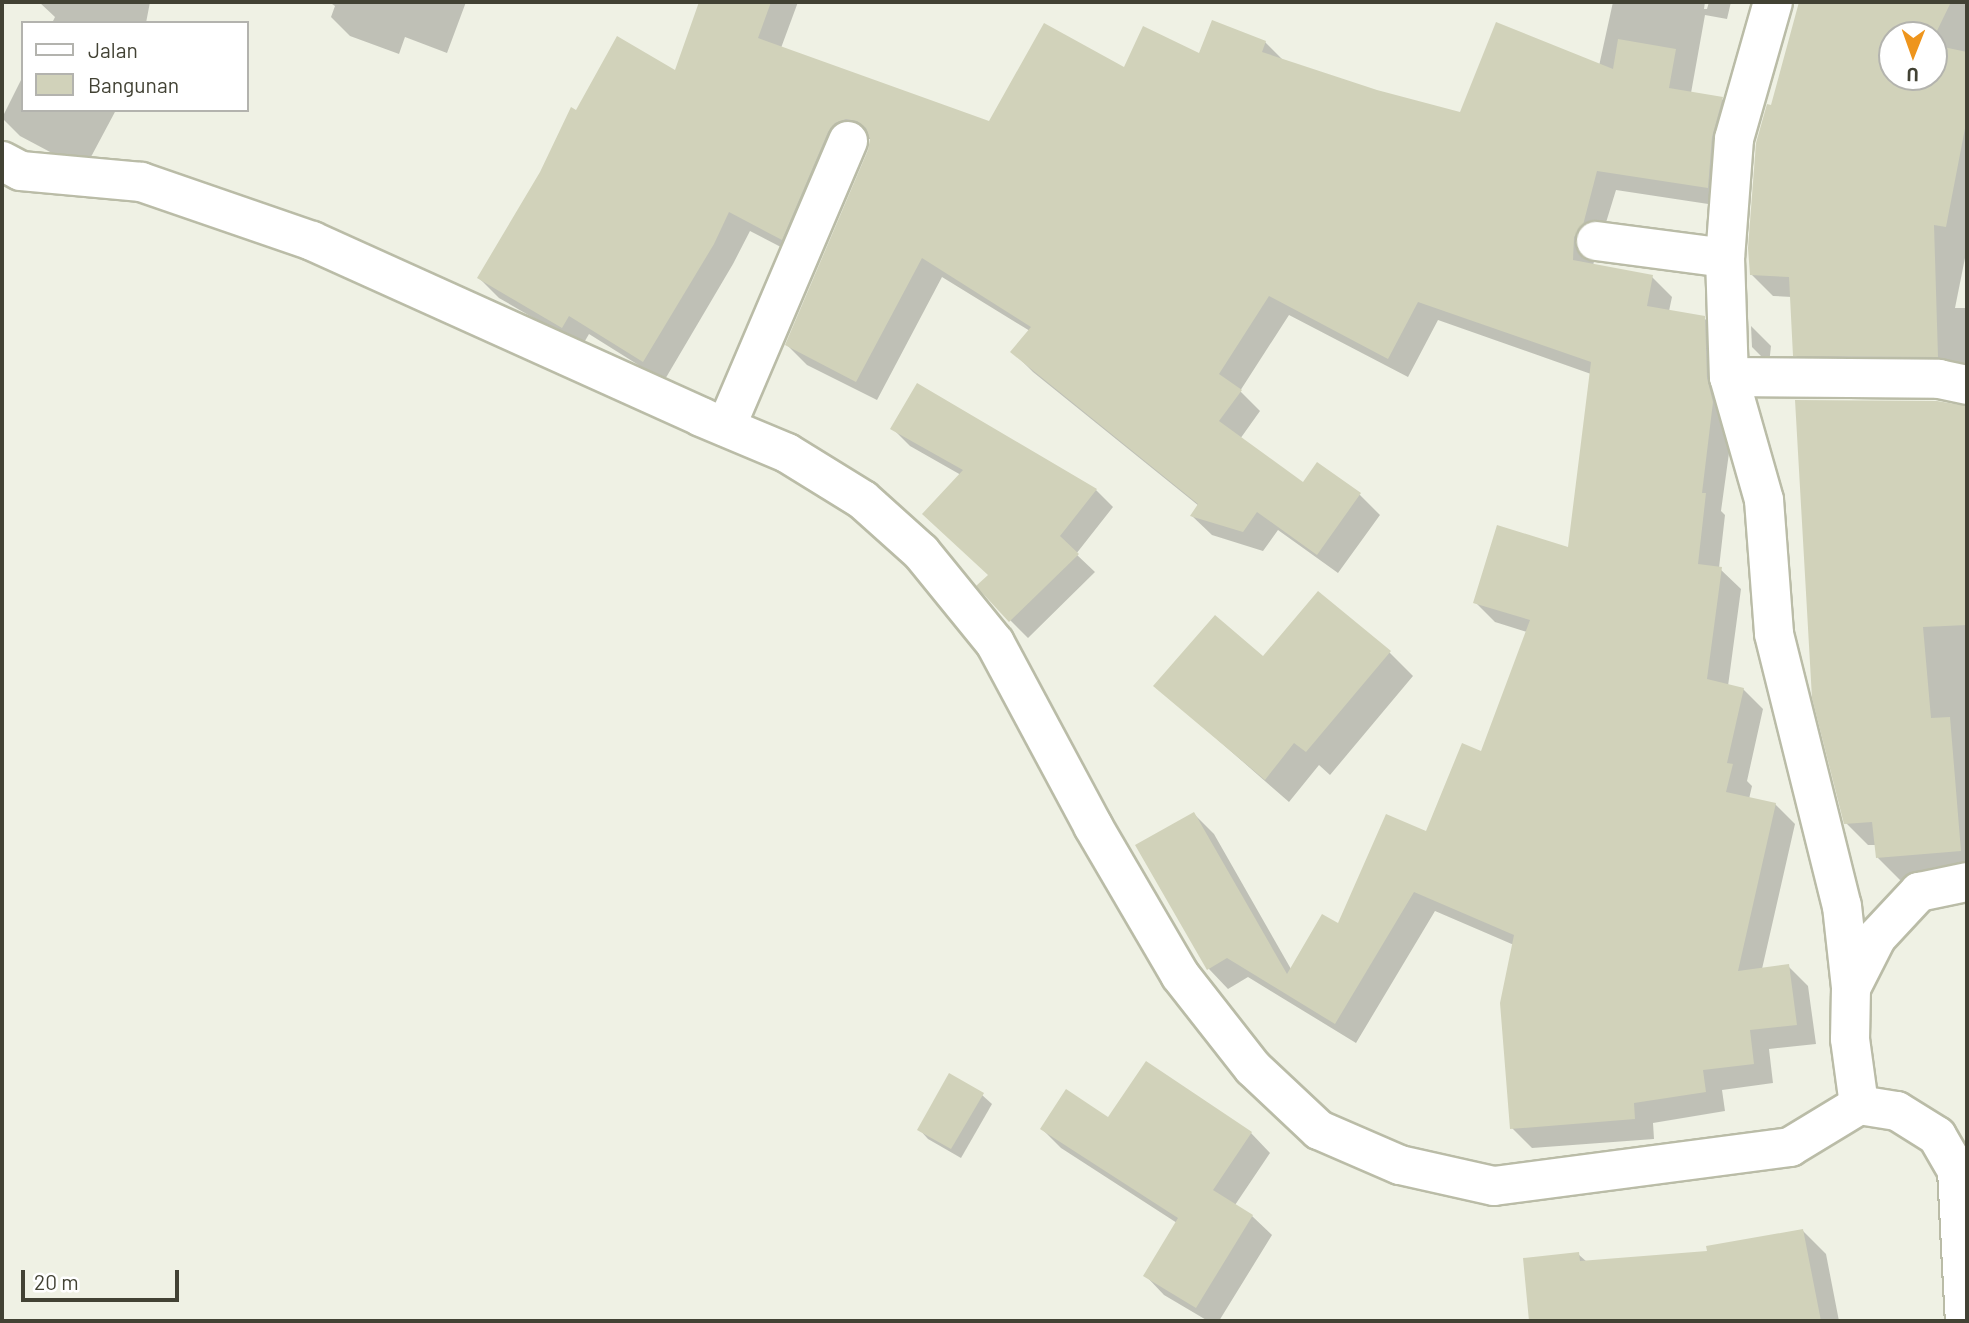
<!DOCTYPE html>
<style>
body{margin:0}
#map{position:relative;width:1969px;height:1323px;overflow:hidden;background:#eff1e4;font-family:Barlow,sans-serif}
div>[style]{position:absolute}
.shadow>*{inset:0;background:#0003}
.building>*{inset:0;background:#d1d2ba}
.roads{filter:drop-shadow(2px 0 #babca7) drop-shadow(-2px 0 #babca7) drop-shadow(0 2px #babca7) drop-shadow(0 -2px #babca7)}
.minor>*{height:38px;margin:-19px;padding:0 19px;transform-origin:19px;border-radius:19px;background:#fff}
span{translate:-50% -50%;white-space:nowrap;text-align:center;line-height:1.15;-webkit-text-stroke:6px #fff;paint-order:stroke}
.frame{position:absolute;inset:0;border:4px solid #424234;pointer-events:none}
.legend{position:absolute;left:21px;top:21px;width:228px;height:91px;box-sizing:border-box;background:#fff;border:2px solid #b3b3ae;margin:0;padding:9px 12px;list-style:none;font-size:21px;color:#424234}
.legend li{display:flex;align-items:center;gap:14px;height:35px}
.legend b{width:35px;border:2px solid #b3b3ae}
.north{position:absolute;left:1878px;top:21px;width:70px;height:70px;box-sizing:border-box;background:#fff;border:2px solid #b3b3ae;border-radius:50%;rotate:181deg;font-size:19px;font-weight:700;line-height:28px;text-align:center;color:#424234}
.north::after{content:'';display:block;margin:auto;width:24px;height:32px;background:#ee951d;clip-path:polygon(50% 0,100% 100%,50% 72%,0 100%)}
.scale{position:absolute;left:21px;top:1270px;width:158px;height:32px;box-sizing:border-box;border:4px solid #424234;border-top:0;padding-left:9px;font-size:21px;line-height:24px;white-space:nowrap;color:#424234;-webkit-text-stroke:5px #fff;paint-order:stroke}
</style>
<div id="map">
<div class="shadow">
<div style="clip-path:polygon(39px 2px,150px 2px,146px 23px,52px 23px,55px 17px)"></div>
<div style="clip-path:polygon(329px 2px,466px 2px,447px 53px,405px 37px,399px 54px,350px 36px,331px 17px,335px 6px)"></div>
<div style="clip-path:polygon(701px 2px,798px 2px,781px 48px,990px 123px,1125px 69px,1265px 42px,1284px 61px,1376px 92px,1461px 114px,1599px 66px,1613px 2px,1705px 2px,1704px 9px,1707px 9px,1709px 2px,1731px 2px,1727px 19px,1705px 15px,1691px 93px,1722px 99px,1742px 118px,1728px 207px,1616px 190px,1593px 265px,1652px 277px,1672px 297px,1669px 311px,1704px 318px,1724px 338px,1733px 424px,1721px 511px,1725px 515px,1719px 568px,1741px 589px,1728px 686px,1743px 689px,1763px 709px,1747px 781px,1752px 786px,1749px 799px,1775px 804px,1795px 824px,1762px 969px,1788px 966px,1808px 986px,1816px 1044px,1769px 1049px,1773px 1083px,1722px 1090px,1725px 1111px,1653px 1123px,1654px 1139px,1532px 1148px,1512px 1128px,1514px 945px,1435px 911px,1356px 1043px,1248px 977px,1228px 989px,1209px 969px,1194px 814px,1214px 834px,1291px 969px,1338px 926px,1427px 833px,1482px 753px,1527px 632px,1495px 622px,1475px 602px,1569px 549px,1591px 374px,1438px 320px,1408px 377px,1289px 315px,1240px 391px,1260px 411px,1240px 439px,1304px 484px,1318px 465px,1360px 495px,1380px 515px,1338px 573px,1278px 530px,1263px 551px,1212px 535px,1192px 516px,1199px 506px,1033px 372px,1013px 352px,1030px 331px,942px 277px,877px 400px,807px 365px,787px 345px,870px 150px,871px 139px,865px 139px,802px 258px,750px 231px,733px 264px,664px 381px,589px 334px,582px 346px,499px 298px,479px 278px,676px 73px)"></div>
<div style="clip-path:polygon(evenodd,1801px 2px,1967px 2px,1967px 248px,1955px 308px,1967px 308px,1967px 379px,1817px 377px,1795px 355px,1792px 297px,1773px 296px,1751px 274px,1773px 107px,1801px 2px,1892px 35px,1934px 35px,1934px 77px,1892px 77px,1892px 35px)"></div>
<div style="clip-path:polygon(23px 76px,23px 110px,116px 110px,84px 170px,20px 136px,2px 118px)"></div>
<div style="clip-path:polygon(1751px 326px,1771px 346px,1769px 364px,1752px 347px)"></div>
<div style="clip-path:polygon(1936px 403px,1967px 407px,1967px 874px,1900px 880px,1878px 858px,1877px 845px,1868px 845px,1846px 823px)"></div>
<div style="clip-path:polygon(893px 429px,1096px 490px,1113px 507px,1076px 554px,1095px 572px,1028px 638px,1010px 620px,990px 575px,961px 475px,910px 446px)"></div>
<div style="clip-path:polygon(1389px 652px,1413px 676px,1330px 775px,1319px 765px,1289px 802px,1155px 685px,1263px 659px)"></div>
<div style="clip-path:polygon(1147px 1064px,1251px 1133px,1270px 1153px,1235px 1205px,1252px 1216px,1272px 1235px,1219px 1321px,1208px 1321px,1164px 1295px,1145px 1275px,1177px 1223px,1061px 1148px,1042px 1129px,1109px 1120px)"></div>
<div style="clip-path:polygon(982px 1095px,992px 1104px,961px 1158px,928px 1139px,919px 1129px)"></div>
<div style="clip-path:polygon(1803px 1231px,1826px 1254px,1839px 1321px,1531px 1321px,1525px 1260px,1578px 1254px,1587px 1262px,1709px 1253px)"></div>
</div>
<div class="building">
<div style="clip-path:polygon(699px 2px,771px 2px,758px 38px,989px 121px,1044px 23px,1124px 67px,1143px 26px,1199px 53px,1212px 20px,1266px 41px,1262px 52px,1377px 90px,1460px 112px,1496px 22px,1613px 69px,1618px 39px,1676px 49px,1669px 88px,1723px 97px,1712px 137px,1708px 188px,1597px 171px,1583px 225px,1574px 237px,1573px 260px,1653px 275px,1647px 306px,1705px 316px,1707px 378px,1713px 402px,1702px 493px,1706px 493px,1698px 564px,1722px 567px,1707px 679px,1744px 688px,1727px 763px,1733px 764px,1726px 792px,1776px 803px,1738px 971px,1789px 964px,1797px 1025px,1750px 1030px,1754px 1064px,1703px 1070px,1706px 1092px,1634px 1103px,1635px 1119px,1510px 1129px,1500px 1003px,1514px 935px,1414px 892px,1335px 1024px,1227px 958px,1207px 970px,1135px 845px,1194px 812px,1287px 974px,1322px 914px,1338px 923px,1386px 814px,1426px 831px,1462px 743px,1481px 751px,1530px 620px,1473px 603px,1497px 525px,1568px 547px,1591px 362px,1418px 302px,1388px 359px,1269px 296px,1219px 374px,1242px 390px,1219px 421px,1303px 482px,1317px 462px,1361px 493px,1317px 555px,1257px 512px,1243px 532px,1190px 516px,1198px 504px,1010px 352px,1031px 327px,922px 258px,856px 382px,785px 345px,868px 150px,870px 139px,866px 128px,857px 121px,846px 119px,835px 123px,828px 132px,782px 240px,729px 212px,714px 244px,643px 362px,569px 316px,562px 328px,477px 278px,540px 172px,571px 107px,576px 110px,617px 36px,675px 70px)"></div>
<div style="clip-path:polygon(1799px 2px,1951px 2px,1934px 37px,1892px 35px,1892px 77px,1934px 77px,1934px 45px,1967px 52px,1967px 118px,1946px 227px,1934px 225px,1938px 357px,1793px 356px,1789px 277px,1750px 275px,1748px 248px,1756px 143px,1767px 104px,1771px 105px)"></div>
<div style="clip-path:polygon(917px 383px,1097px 489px,1060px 536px,1079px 554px,1009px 622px,976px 586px,988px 575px,922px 514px,963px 470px,890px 429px)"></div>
<div style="clip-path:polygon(1795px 400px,1937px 401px,1967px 406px,1967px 625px,1923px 627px,1931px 718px,1950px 717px,1961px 851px,1876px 858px,1872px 822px,1844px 824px,1812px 698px)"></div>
<div style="clip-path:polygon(1318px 591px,1391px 651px,1306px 752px,1294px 743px,1265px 780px,1153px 686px,1215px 615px,1263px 656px)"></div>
<div style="clip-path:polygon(1146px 1061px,1252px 1132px,1213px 1190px,1253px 1215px,1196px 1308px,1143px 1276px,1178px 1218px,1040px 1129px,1066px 1089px,1108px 1117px)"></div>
<div style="clip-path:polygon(949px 1073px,984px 1093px,951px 1149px,917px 1130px)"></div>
<div style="clip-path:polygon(1803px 1229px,1821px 1321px,1529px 1321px,1523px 1258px,1579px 1252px,1580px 1261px,1707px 1251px,1706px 1246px)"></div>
</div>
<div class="roads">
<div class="minor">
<div style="left:1773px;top:2px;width:142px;rotate:105.9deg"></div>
<div style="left:1734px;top:139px;width:119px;rotate:94.3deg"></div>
<div style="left:1725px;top:258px;width:119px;rotate:88.1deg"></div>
<div style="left:1729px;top:377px;width:128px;rotate:74.1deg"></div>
<div style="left:1764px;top:500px;width:134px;rotate:85.7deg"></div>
<div style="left:1774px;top:634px;width:280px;rotate:76deg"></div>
<div style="left:1842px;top:906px;width:82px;rotate:83.7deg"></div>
<div style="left:1851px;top:988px;width:51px;rotate:91.1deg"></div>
<div style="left:1850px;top:1039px;width:67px;rotate:82.2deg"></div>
<div style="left:2px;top:161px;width:21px;rotate:28deg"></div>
<div style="left:21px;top:171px;width:121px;rotate:5.2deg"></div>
<div style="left:141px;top:182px;width:181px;rotate:19deg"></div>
<div style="left:312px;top:241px;width:427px;rotate:24.3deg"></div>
<div style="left:701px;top:417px;width:93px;rotate:22.7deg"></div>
<div style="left:787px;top:453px;width:89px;rotate:31.7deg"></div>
<div style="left:863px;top:500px;width:78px;rotate:41.9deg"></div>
<div style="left:921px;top:552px;width:117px;rotate:50.9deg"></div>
<div style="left:995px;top:643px;width:208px;rotate:61.8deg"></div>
<div style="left:1093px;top:826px;width:173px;rotate:59.7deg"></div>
<div style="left:1180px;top:975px;width:118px;rotate:51.9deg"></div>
<div style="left:1253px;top:1068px;width:91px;rotate:43.2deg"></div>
<div style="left:1319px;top:1130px;width:88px;rotate:23.4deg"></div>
<div style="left:1400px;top:1165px;width:96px;rotate:12.6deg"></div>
<div style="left:1494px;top:1186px;width:299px;rotate:-7.5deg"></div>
<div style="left:1790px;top:1147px;width:81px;rotate:-31.3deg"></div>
<div style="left:1859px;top:1105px;width:38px;rotate:9deg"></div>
<div style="left:1897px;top:1111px;width:47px;rotate:32deg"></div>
<div style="left:1937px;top:1136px;width:39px;rotate:60deg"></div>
<div style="left:1957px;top:1170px;width:151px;rotate:87deg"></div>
<div style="left:1596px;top:241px;width:130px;rotate:7.5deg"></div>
<div style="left:1729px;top:377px;width:210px;rotate:0.5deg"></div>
<div style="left:1939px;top:379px;width:29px;rotate:12deg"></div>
<div style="left:726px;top:427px;width:311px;rotate:-66.9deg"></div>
<div style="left:1851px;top:988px;width:57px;rotate:-63deg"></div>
<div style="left:1877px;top:937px;width:62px;rotate:-47deg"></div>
<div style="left:1919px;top:892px;width:49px;rotate:-11.8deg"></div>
</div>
</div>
<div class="frame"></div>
<ul class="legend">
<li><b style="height:9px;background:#fff"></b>Jalan</li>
<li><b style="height:19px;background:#d1d2ba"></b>Bangunan</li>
</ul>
<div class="north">U</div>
<div class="scale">20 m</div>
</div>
